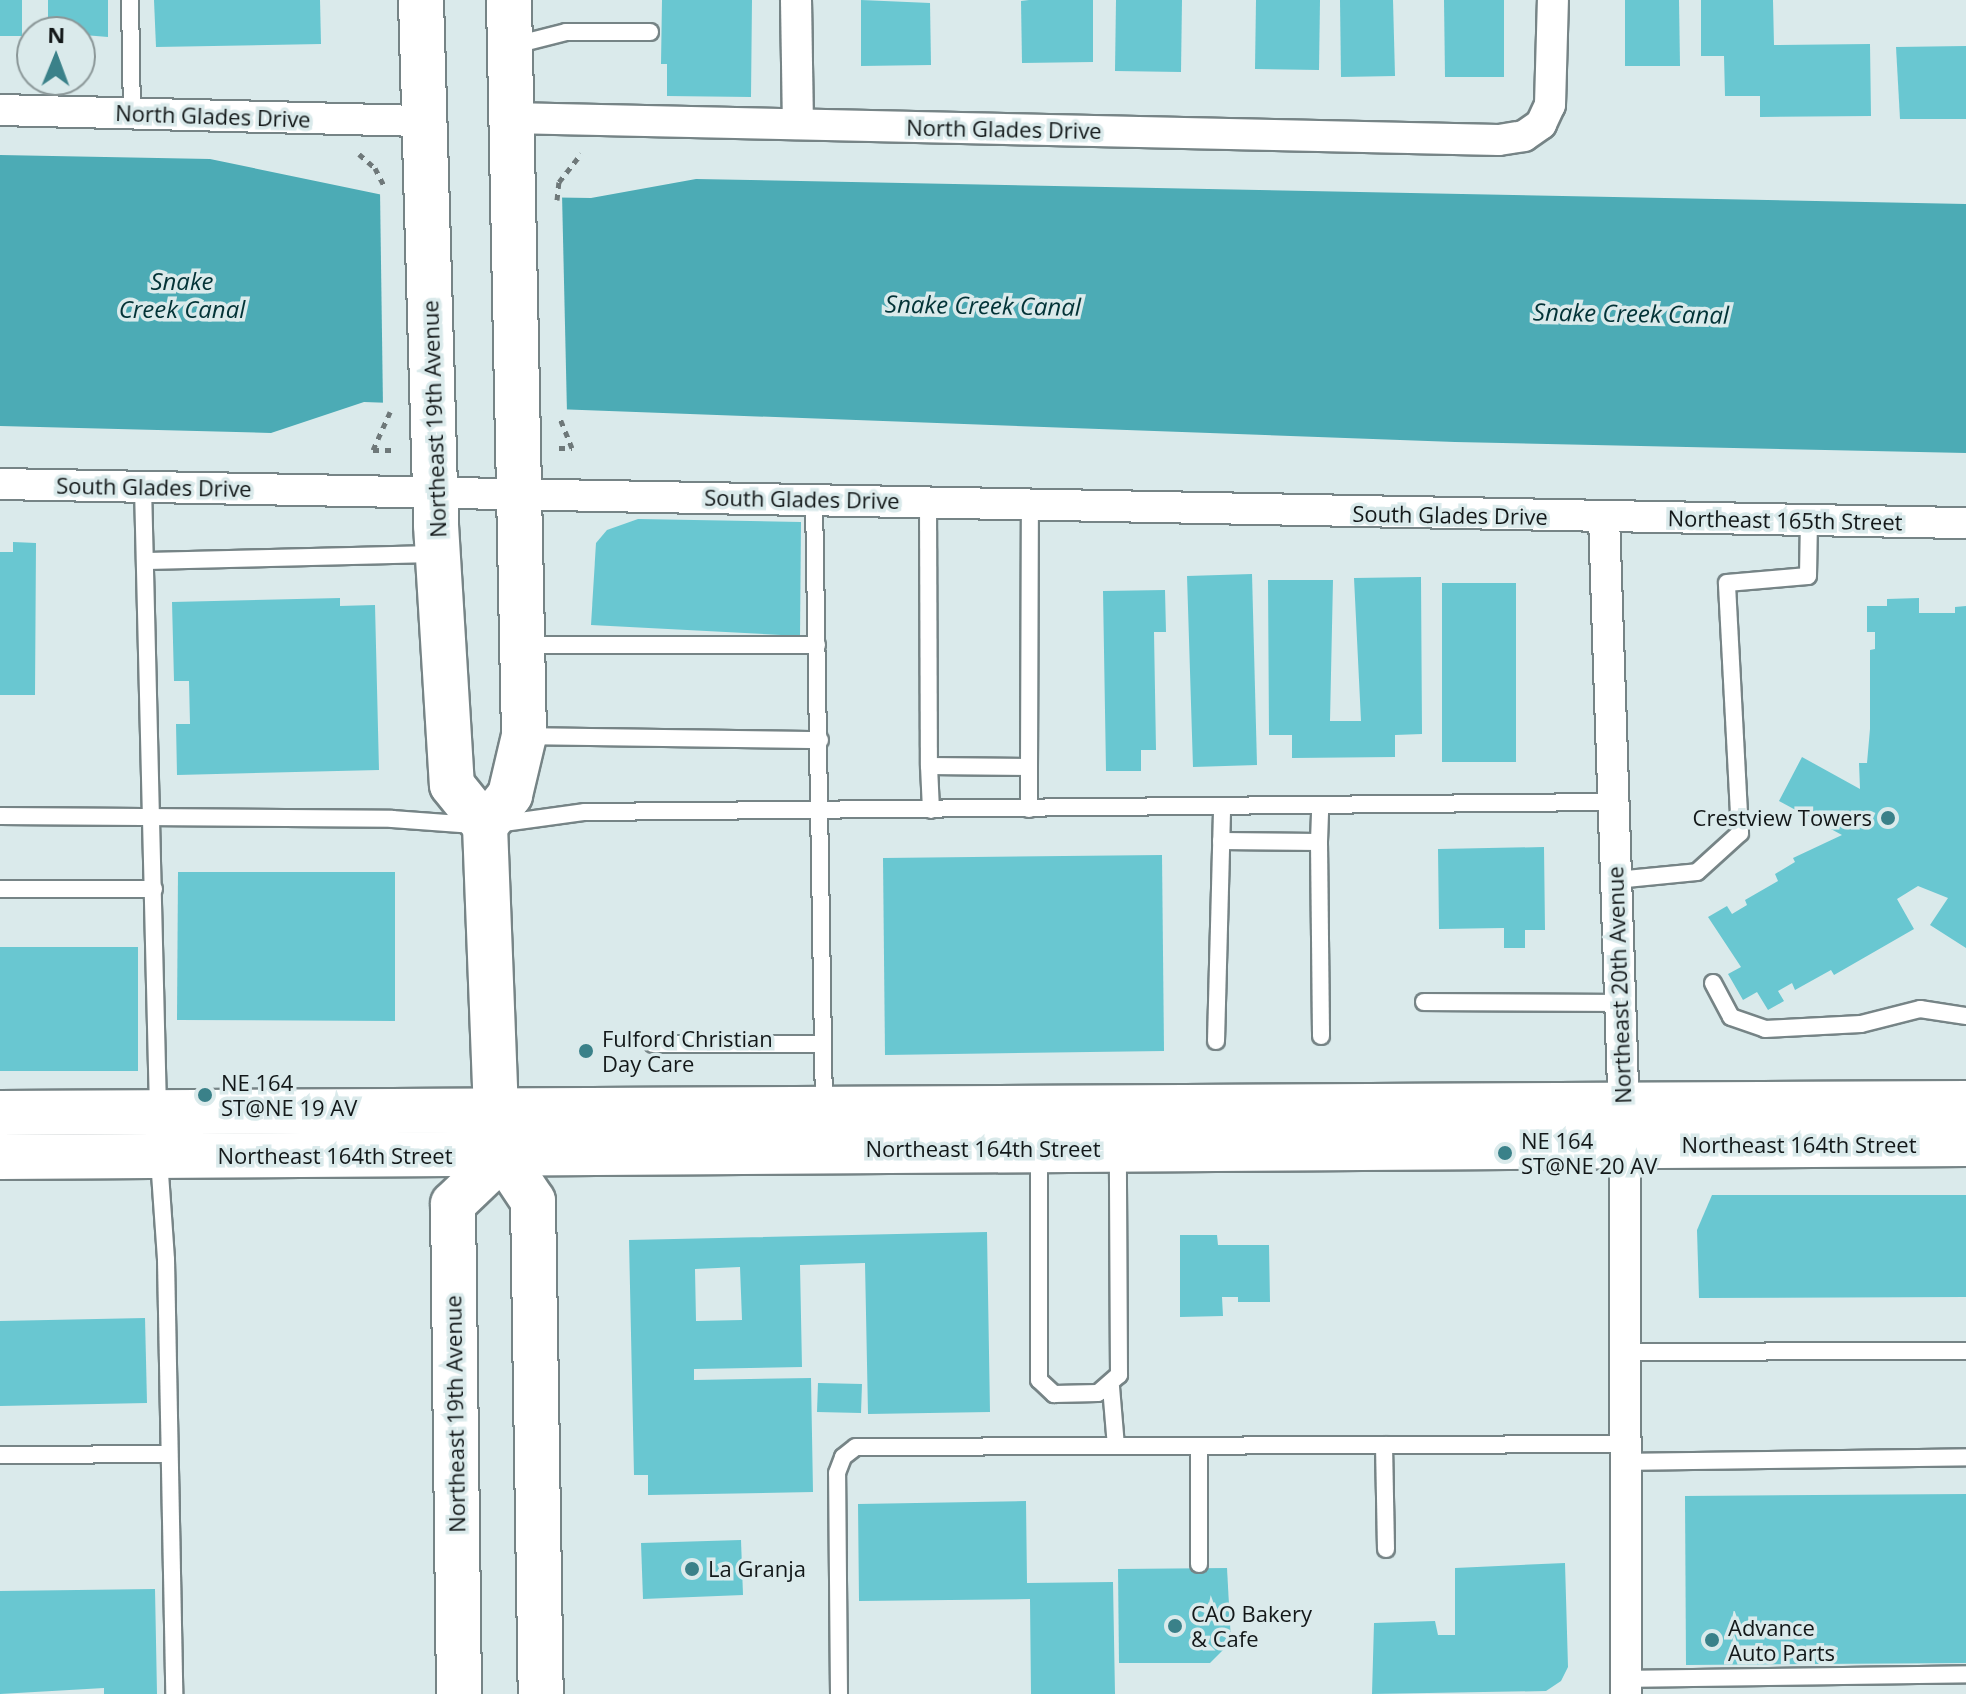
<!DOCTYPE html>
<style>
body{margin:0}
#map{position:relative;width:1966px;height:1694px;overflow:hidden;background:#daeaeb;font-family:"Open Sans",sans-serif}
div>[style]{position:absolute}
.water>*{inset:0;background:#4cabb5}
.pier>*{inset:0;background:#daeaeb}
.building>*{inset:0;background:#69c7d1}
.path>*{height:5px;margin-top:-2.5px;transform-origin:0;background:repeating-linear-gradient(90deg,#6e7879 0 6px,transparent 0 12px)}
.roads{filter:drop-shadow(2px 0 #768486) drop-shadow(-2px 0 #768486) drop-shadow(0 2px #768486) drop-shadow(0 -2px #768486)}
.lane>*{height:16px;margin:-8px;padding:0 8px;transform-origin:8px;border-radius:8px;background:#fff}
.street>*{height:30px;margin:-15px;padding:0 15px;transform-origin:15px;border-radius:15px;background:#fff}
.secondary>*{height:44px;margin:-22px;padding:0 22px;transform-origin:22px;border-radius:22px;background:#fff}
.dots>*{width:22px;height:22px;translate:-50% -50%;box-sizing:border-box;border:4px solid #daeaeb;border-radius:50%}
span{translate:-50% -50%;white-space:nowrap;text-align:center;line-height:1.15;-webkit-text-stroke:7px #daeaeb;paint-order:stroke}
.street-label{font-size:22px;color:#131819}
.poi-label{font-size:22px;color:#131819}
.right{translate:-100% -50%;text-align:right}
.left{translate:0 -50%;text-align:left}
.water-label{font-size:24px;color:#033337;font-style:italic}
.north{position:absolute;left:16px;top:16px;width:80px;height:80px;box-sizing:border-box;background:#daeaeb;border:2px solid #8a9697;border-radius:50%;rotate:1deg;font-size:22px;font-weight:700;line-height:32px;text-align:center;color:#131819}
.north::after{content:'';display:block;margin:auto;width:28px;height:36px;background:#3a8189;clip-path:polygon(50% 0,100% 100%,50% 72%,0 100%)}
</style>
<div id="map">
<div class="water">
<div style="clip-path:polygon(0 155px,210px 159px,383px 195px,591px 198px,696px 179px,1966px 204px,1966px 453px,1455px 442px,364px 402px,271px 433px,0 426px)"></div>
</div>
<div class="pier">
<div style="clip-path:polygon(380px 190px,562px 194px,567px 413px,383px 407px)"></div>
</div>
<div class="building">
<div style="clip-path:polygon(0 0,22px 0,22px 36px,0 36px)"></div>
<div style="clip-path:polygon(48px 0,108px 0,108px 37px,48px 32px)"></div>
<div style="clip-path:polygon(154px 0,320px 0,321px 44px,156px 47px)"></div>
<div style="clip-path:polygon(662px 0,752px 0,751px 97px,667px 96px,667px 64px,661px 64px)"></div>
<div style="clip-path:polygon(861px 0,930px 3px,931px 65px,861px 66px)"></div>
<div style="clip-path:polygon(1029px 0,1093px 0,1093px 62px,1022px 63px,1021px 1px)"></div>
<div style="clip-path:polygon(1116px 0,1182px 0,1181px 72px,1115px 71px)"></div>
<div style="clip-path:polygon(1256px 0,1320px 0,1319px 70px,1255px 69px)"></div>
<div style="clip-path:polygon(1340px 0,1393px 0,1395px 76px,1341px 77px)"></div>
<div style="clip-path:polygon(1444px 0,1504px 0,1504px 77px,1445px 77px)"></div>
<div style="clip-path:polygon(1625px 0,1679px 0,1680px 66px,1625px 66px)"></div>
<div style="clip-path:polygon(1701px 0,1773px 0,1774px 45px,1870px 44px,1871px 116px,1760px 117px,1760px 96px,1725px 96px,1724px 56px,1701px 56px)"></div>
<div style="clip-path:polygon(1966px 46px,1966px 119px,1900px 119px,1896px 47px)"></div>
<div style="clip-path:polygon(638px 519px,801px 522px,800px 636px,591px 625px,596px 543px,607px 530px)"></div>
<div style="clip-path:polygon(13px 542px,36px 543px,35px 695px,0 695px,0 552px,13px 552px)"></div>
<div style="clip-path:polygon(1252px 574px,1257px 765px,1193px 767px,1187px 576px)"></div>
<div style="clip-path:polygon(1421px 577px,1422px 734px,1395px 735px,1395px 757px,1292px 758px,1292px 735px,1269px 735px,1268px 580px,1333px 580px,1330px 721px,1361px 721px,1354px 578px)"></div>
<div style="clip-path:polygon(1442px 583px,1516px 583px,1516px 762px,1442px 762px)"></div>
<div style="clip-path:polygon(1165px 590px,1166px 632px,1154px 632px,1156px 750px,1141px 750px,1141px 771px,1106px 771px,1103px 591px)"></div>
<div style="clip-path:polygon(340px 598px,340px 606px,375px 605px,379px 770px,177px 775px,176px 724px,190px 724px,189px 681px,174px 681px,172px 602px)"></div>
<div style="clip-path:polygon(1919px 598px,1919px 613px,1955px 613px,1955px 607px,1966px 606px,1966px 948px,1930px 925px,1948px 898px,1918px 886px,1897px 899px,1914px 929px,1834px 975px,1831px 970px,1795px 990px,1792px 983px,1778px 991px,1784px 1001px,1768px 1010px,1757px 992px,1743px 1000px,1728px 974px,1741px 967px,1708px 917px,1727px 906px,1732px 914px,1747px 905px,1745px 900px,1778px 881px,1775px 874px,1795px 862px,1793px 858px,1842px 835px,1779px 801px,1802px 757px,1860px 789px,1859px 763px,1867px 763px,1870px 729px,1870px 650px,1875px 649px,1875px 632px,1867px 632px,1867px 606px,1887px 606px,1887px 599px)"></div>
<div style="clip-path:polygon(1544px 847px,1545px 930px,1525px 930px,1525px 948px,1504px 948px,1504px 928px,1439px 929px,1438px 849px)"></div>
<div style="clip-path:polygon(1162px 855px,1164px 1051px,885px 1055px,883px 858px)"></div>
<div style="clip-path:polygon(178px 872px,395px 872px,395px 1021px,177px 1020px)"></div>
<div style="clip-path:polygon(0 947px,138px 947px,138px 1071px,0 1071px)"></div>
<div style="clip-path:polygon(1712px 1195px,1966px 1195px,1966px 1297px,1699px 1298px,1697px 1230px)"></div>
<div style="clip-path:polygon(evenodd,987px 1232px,990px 1412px,868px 1414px,865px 1263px,800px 1265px,802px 1367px,694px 1369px,694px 1380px,811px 1378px,813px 1492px,648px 1495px,648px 1475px,634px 1475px,629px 1240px,987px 1232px,740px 1267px,742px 1320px,696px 1321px,695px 1269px,740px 1267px)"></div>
<div style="clip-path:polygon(1180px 1235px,1217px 1235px,1218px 1245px,1269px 1245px,1270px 1302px,1238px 1302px,1238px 1297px,1222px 1297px,1223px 1316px,1180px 1317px)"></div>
<div style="clip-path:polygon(145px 1318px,147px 1403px,0 1406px,0 1321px)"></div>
<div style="clip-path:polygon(818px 1383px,862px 1384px,861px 1413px,817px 1412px)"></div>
<div style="clip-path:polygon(1966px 1494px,1966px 1663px,1686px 1665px,1685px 1496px)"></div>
<div style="clip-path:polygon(1026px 1501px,1027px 1583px,1113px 1582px,1115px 1694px,1031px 1694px,1030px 1599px,859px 1601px,858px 1504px)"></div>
<div style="clip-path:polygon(741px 1540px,743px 1595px,643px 1599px,641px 1543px)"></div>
<div style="clip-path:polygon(1565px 1563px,1568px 1667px,1561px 1681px,1546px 1691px,1372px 1694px,1374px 1623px,1435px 1621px,1438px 1635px,1455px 1635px,1455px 1568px)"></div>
<div style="clip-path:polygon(1227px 1568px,1231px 1642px,1210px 1663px,1119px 1663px,1118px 1569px)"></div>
<div style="clip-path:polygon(155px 1589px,157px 1694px,104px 1694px,104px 1688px,0 1694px,0 1591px)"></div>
</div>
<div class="path">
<div style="left:359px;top:154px;width:21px;rotate:41deg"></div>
<div style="left:375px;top:168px;width:20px;rotate:63deg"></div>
<div style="left:557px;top:200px;width:18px;rotate:-84deg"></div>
<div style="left:559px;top:182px;width:36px;rotate:-52deg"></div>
<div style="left:559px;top:448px;width:13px"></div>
<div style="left:572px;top:448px;width:32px;rotate:-112deg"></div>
<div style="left:373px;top:450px;width:20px"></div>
<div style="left:373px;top:450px;width:42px;rotate:-65.9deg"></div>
</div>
<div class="roads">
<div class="lane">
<div style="left:130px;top:0;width:114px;rotate:89deg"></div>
<div style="left:511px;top:46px;width:57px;rotate:-14.3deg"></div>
<div style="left:566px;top:32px;width:84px"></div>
<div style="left:143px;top:487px;width:622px;rotate:88.62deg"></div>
<div style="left:814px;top:499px;width:609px;rotate:89.06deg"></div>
<div style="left:928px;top:502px;width:264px;rotate:89.8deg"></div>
<div style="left:929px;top:766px;width:100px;rotate:0.6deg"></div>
<div style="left:1029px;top:767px;width:263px;rotate:-89.8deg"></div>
<div style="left:145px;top:561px;width:291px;rotate:-1.4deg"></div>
<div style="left:524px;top:645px;width:293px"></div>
<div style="left:525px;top:736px;width:295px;rotate:0.8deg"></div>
<div style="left:929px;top:766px;width:44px;rotate:87.4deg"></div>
<div style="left:1029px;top:767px;width:42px;rotate:90deg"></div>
<div style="left:0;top:816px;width:392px;rotate:0.4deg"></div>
<div style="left:392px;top:819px;width:82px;rotate:4.2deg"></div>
<div style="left:497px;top:824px;width:89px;rotate:-7.8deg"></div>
<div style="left:585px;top:812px;width:1029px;rotate:-0.56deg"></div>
<div style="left:1221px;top:841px;width:98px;rotate:0.6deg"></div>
<div style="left:1319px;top:842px;width:36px;rotate:-88deg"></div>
<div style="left:1319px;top:842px;width:194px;rotate:89.4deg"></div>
<div style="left:1616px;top:880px;width:81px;rotate:-5.6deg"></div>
<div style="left:1697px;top:872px;width:58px;rotate:-42.2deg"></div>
<div style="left:1740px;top:833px;width:250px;rotate:-93deg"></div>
<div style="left:1727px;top:583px;width:81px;rotate:-4.9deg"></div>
<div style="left:1808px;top:576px;width:57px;rotate:-89deg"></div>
<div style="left:0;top:889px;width:154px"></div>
<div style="left:1713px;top:983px;width:38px;rotate:62deg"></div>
<div style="left:1731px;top:1017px;width:36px;rotate:19deg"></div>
<div style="left:1765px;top:1029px;width:96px;rotate:-3deg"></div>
<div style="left:1861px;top:1024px;width:61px;rotate:-14.3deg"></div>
<div style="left:1920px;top:1009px;width:47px;rotate:8.7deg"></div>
<div style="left:1424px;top:1002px;width:196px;rotate:0.3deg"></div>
<div style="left:1216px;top:1041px;width:234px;rotate:-88.5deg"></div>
<div style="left:653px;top:1044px;width:170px"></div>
<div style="left:1039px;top:1150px;width:230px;rotate:90deg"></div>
<div style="left:1039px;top:1380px;width:21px;rotate:43deg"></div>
<div style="left:1054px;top:1394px;width:44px;rotate:-1.3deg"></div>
<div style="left:1098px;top:1393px;width:28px;rotate:-41deg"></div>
<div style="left:1119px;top:1375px;width:225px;rotate:-90.3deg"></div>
<div style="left:159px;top:1159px;width:101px;rotate:86deg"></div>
<div style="left:166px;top:1260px;width:434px;rotate:88.9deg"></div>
<div style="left:1626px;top:1352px;width:340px;rotate:-0.2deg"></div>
<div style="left:1111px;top:1387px;width:59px;rotate:85.2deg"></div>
<div style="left:1384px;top:1445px;width:104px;rotate:88.9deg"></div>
<div style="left:1199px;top:1446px;width:118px;rotate:90deg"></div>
<div style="left:0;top:1455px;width:169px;rotate:-0.3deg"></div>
<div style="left:1626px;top:1462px;width:340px;rotate:-0.8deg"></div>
<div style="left:1626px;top:1679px;width:340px;rotate:-0.8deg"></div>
<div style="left:839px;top:1694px;width:221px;rotate:-90.5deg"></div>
<div style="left:837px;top:1473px;width:17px;rotate:-69deg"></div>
<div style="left:843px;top:1457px;width:16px;rotate:-38deg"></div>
<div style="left:856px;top:1447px;width:770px;rotate:-0.22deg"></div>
</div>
<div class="street">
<div style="left:796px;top:0;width:124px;rotate:89.1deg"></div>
<div style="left:0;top:110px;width:426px;rotate:1.5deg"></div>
<div style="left:510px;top:118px;width:989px;rotate:1.27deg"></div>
<div style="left:1499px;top:140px;width:25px;rotate:-9deg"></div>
<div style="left:1524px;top:136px;width:21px;rotate:-35deg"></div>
<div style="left:1541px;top:124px;width:21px;rotate:-65deg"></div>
<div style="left:1550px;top:105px;width:105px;rotate:-88.4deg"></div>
<div style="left:0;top:484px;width:1966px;rotate:1.14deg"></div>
<div style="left:1604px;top:517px;width:630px;rotate:88.09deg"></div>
<div style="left:1625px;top:1147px;width:547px;rotate:89.9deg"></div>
</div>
<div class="secondary">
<div style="left:421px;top:0;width:525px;rotate:88.36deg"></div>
<div style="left:436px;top:525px;width:260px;rotate:86.5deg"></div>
<div style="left:452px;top:785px;width:53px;rotate:51.2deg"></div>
<div style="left:485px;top:826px;width:283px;rotate:87.8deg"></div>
<div style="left:496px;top:1109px;width:48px;rotate:81.5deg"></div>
<div style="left:503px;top:1156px;width:54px;rotate:56.3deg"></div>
<div style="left:533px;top:1201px;width:493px;rotate:89.1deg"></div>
<div style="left:485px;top:826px;width:40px;rotate:-51deg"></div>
<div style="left:510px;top:795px;width:61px;rotate:-76.7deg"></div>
<div style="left:524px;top:736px;width:736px;rotate:-91.17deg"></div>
<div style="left:0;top:1113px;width:1966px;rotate:-0.29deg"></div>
<div style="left:0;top:1157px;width:1966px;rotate:-0.38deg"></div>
<div style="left:459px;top:1694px;width:490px;rotate:-90.7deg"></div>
<div style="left:453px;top:1204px;width:69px;rotate:-43.8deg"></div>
</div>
</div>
<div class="dots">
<div style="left:1888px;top:818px;background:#3a8189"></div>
<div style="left:586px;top:1051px;background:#3a8189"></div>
<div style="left:205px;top:1095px;background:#3a8189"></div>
<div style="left:1505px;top:1153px;background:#3a8189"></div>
<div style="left:692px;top:1569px;background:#3a8189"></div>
<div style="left:1175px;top:1626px;background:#3a8189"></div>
<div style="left:1712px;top:1640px;background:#3a8189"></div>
</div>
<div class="street-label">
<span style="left:213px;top:116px;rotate:2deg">North Glades Drive</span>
<span style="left:1004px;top:129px;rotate:1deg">North Glades Drive</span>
<span style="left:434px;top:419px;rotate:-92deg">Northeast 19th Avenue</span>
<span style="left:154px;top:487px;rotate:1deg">South Glades Drive</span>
<span style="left:802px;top:499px;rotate:1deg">South Glades Drive</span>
<span style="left:1450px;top:515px;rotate:1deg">South Glades Drive</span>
<span style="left:1785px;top:520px;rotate:1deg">Northeast 165th Street</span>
<span style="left:1619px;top:985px;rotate:-92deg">Northeast 20th Avenue</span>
<span style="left:1799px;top:1145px">Northeast 164th Street</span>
<span style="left:983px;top:1149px">Northeast 164th Street</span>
<span style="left:335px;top:1156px">Northeast 164th Street</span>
<span style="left:455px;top:1414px;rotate:-91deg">Northeast 19th Avenue</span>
</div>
<div class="poi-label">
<span class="right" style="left:1872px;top:818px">Crestview Towers</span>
<span class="left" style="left:602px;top:1051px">Fulford Christian<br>Day Care</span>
<span class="left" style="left:221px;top:1095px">NE 164<br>ST@NE 19 AV</span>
<span class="left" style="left:1521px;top:1153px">NE 164<br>ST@NE 20 AV</span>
<span class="left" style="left:708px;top:1569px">La Granja</span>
<span class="left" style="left:1191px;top:1626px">CAO Bakery<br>&amp; Cafe</span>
<span class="left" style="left:1728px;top:1640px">Advance<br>Auto Parts</span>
</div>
<div class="water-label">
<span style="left:182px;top:295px">Snake<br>Creek Canal</span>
<span style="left:983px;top:305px;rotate:1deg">Snake Creek Canal</span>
<span style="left:1631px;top:313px;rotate:1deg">Snake Creek Canal</span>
</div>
<div class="north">N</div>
</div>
